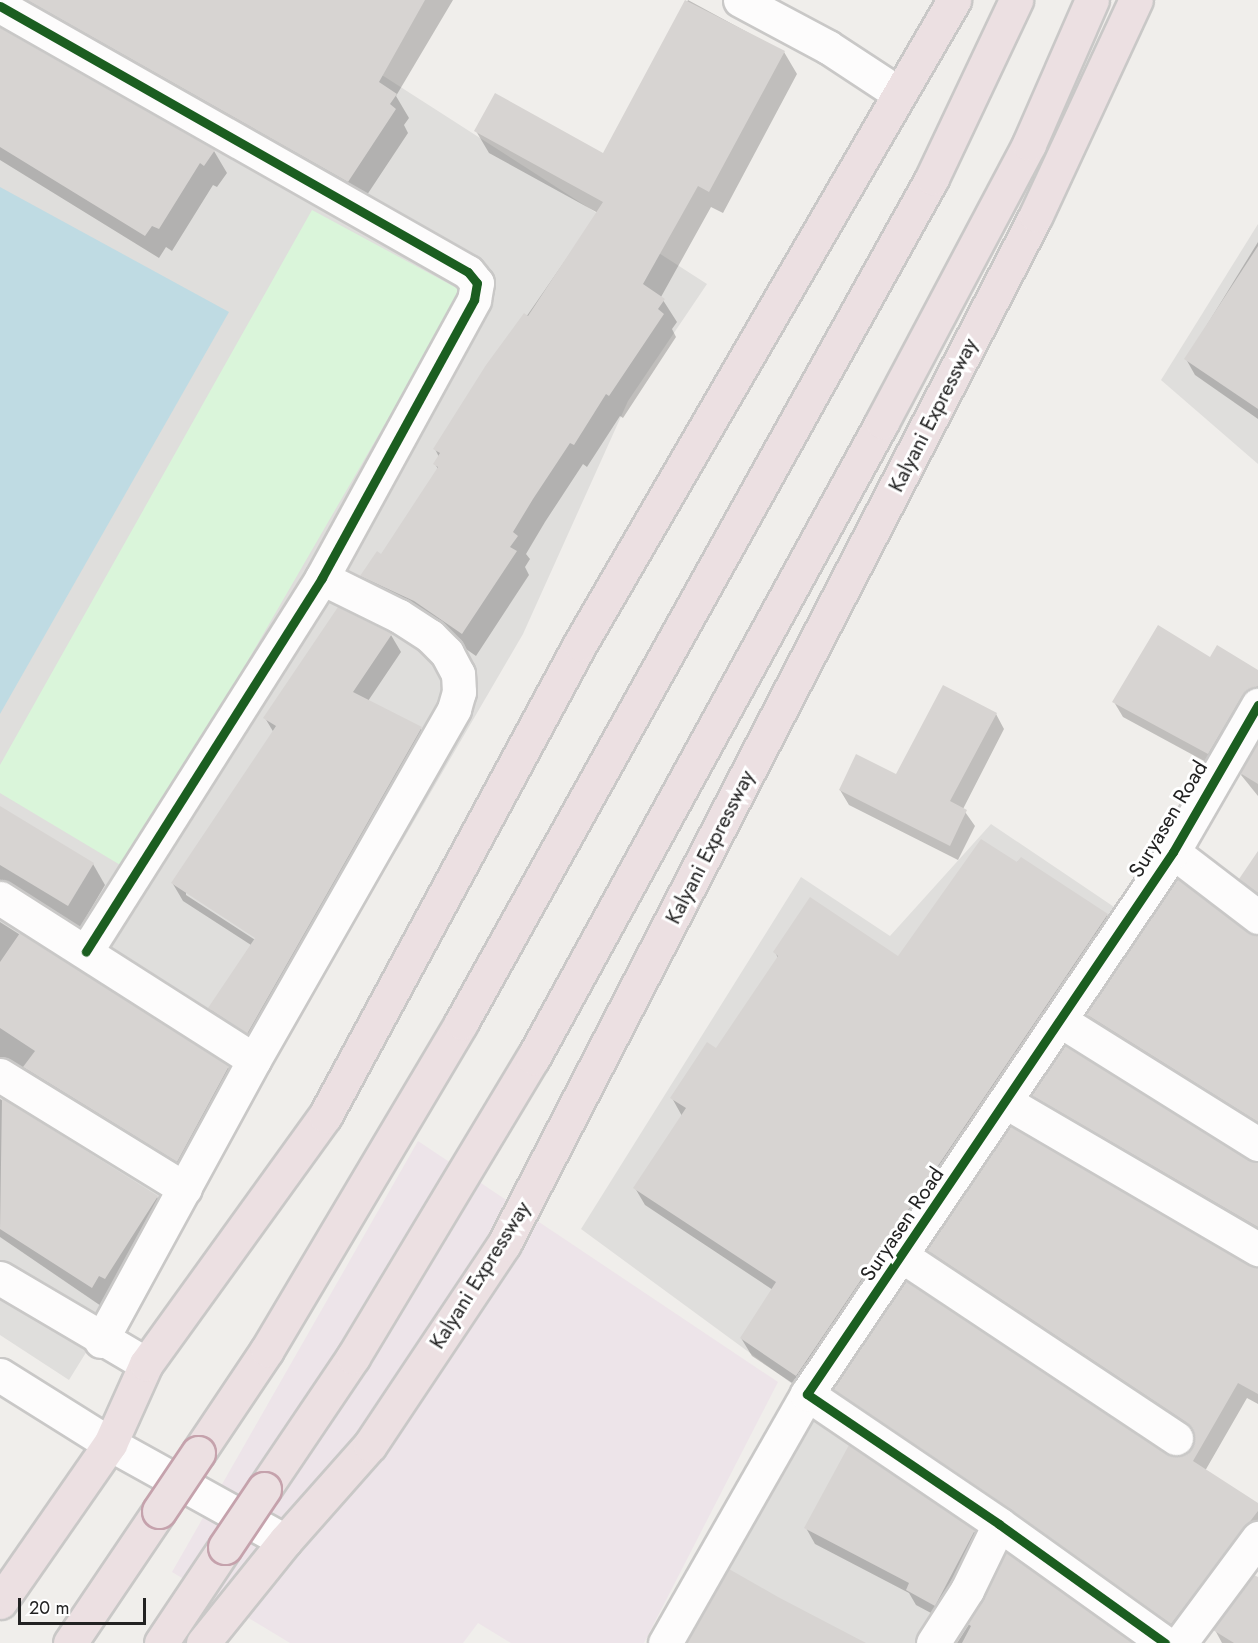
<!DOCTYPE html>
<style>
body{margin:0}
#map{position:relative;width:1258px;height:1643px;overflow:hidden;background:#f0eeeb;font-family:Jost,sans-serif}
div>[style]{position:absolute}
.residential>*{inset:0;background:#dfdedc}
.industrial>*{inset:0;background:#ede4e9}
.park>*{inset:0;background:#daf5da}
.water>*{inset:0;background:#bfdbe3}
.shadow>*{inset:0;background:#0003}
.building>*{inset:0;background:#d7d4d2}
.roads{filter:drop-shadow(2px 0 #c9c8c7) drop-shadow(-2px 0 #c9c8c7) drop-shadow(0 2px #c9c8c7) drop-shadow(0 -2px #c9c8c7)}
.minor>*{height:33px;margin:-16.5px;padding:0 16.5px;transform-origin:16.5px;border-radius:16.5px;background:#fdfcfc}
.highway>*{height:33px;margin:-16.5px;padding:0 16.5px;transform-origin:16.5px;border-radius:16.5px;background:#ece0e2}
.bridges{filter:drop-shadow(2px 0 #c5a2ac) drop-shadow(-2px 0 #c5a2ac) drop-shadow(0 2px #c5a2ac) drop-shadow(0 -2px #c5a2ac)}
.highway-bridge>*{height:33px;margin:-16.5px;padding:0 16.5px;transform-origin:16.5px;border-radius:16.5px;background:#ece0e2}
.cycleway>*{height:9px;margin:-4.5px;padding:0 4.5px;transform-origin:4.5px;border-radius:4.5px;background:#1b5e20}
span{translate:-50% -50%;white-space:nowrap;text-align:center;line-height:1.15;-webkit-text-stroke:6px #fff;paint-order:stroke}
.street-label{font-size:21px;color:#222}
.scale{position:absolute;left:18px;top:1598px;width:128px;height:27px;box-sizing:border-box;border:3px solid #222;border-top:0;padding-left:8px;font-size:18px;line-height:21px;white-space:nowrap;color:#222;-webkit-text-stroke:4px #fff;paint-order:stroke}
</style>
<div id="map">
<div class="residential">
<div style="clip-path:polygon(0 0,251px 0,385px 77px,707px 284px,628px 401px,523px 634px,403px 840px,69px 1380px,0 1335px)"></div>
<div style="clip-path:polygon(1258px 224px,1258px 464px,1161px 380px)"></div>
<div style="clip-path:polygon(991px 824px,1126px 915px,799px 1389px,581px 1229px,801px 877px,890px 936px)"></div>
<div style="clip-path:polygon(810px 1402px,1158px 1643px,651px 1643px)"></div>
</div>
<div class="industrial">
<div style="clip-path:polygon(418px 1141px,778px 1382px,644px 1643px,511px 1643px,478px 1623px,463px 1643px,290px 1643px,172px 1572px)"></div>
</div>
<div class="park">
<div style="clip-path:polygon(312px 210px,462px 291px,127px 869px,0 793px,0 765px)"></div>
</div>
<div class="water">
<div style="clip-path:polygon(0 187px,229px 312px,0 714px)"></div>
</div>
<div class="shadow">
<div style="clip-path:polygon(5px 0,453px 0,396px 96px,409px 118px,404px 125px,408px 133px,361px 204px)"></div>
<div style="clip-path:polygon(688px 0,784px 52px,797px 74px,723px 213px,711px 207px,661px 297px,677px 322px,672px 329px,676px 337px,623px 418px,620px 416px,587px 467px,583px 464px,545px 522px,526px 554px,530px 559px,525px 567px,529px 575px,476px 656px,429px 623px,374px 598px,361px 576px,382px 556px,438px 469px,435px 464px,439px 457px,435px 449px,598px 213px,489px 153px,476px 131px,603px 155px)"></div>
<div style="clip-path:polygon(0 29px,214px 151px,227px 173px,217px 187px,213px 185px,172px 251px,166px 247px,159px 258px,0 160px)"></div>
<div style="clip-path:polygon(1258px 242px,1258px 419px,1195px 375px,1186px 359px)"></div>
<div style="clip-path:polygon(evenodd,391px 635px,401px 652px,368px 701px,421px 729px,431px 746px,258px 1050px,220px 1026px,210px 1008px,251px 945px,183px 901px,173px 884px,274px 733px,265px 718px,391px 635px,186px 891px,262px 940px,260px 943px,186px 895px,186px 891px)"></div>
<div style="clip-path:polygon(1211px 659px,1258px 672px,1258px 704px,1217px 768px,1123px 717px,1114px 702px)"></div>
<div style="clip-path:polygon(996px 714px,1004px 729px,963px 809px,975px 826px,958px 860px,849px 805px,840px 790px,897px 776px)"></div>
<div style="clip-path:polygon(1258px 745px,1258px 796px,1241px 775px)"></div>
<div style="clip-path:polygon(0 808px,93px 864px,105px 885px,75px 936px,0 907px)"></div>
<div style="clip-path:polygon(1258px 854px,1258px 902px,1241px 879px)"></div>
<div style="clip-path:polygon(1021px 859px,1107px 915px,1117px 933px,807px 1393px,752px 1356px,741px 1338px,773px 1290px,645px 1205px,635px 1188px,682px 1116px,672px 1098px,717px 1050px,778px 958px,775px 952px,898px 958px)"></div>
<div style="clip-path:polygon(0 922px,228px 1067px,240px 1089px,189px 1182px,0 1083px)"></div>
<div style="clip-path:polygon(1247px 934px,1258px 935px,1258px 1131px,1097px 1030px,1088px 1015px)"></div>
<div style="clip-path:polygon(1033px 1095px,1258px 1164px,1258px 1237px,1042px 1111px)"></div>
<div style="clip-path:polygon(0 1099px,157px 1197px,170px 1218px,104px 1308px,0 1237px)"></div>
<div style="clip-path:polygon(929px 1250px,1258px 1269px,1258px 1404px,1247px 1398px,1205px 1471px,1258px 1505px,1258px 1537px,1180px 1639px,844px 1405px,835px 1389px,1176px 1458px,1192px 1450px,1195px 1437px,938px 1266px)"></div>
<div style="clip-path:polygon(806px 1528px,974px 1531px,983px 1547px,944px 1620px,916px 1605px,909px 1593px,815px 1544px)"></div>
<div style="clip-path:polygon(1258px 1579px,1258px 1643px,1222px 1643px,1215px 1630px)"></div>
<div style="clip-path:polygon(984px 1601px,1132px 1643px,957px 1643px)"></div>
</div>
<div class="building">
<div style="clip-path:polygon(27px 0,425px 0,379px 82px,397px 94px,390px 104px,396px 109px,348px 182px)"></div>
<div style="clip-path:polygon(685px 0,785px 51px,709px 192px,698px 186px,643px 284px,665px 299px,658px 309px,664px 314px,609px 396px,606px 394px,574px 445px,570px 443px,533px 499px,513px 532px,518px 536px,510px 547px,517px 551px,462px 634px,414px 601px,360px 576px,377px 551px,381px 554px,438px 467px,433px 464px,440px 453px,433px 449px,486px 365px,524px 313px,528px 316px,603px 202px,474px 131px,495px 93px,603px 153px)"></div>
<div style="clip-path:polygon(0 28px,215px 150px,204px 166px,200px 163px,159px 229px,152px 226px,145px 236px,0 147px)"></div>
<div style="clip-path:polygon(1258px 246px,1258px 409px,1184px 359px)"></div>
<div style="clip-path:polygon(338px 607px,392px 634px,353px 692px,422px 727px,247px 1034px,208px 1008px,255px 938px,171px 883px,276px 726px,263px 718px)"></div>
<div style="clip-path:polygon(1158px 625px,1210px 657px,1217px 645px,1258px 670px,1258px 686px,1242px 696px,1208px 754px,1112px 702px)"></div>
<div style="clip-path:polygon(943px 685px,997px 713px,950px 801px,967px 810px,950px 846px,839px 790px,856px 754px,896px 774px)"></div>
<div style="clip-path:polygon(1258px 742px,1258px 784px,1240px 773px)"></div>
<div style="clip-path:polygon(0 806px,94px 863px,68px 906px,0 865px)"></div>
<div style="clip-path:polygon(981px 839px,1017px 862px,1021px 857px,1108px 914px,796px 1376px,740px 1338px,776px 1282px,633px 1188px,686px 1108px,670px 1098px,707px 1042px,716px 1048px,778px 956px,773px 952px,810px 897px,898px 956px)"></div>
<div style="clip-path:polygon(1258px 851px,1258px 893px,1239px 879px)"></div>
<div style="clip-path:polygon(1178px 879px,1247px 932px,1258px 935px,1258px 1122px,1086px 1014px)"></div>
<div style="clip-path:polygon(20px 933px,229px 1066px,177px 1162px,23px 1067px,35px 1051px,0 1028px,0 962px)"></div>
<div style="clip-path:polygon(1065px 1046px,1258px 1163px,1258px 1227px,1031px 1095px)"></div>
<div style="clip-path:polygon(2px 1098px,158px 1196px,105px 1279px,99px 1276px,92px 1288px,0 1229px)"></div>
<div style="clip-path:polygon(1010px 1126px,1258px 1268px,1258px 1394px,1238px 1383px,1193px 1461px,1258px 1503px,1258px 1511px,1171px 1624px,833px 1389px,906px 1281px,1166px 1454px,1175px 1457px,1191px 1449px,1195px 1439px,1186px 1422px,927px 1250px)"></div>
<div style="clip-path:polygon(849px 1445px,975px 1530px,935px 1606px,906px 1590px,909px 1583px,804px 1528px)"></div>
<div style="clip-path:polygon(1006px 1552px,1133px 1643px,962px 1643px,971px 1626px,968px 1624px)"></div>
<div style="clip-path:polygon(729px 1569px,778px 1597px,866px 1643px,687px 1643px)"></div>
<div style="clip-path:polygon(1254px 1575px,1258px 1577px,1258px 1643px,1234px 1643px,1213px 1630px)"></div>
</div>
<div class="roads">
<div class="minor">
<div style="left:740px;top:0;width:100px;rotate:28.1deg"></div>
<div style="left:828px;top:47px;width:84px;rotate:33.3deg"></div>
<div style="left:0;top:6px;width:538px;rotate:29.61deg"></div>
<div style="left:468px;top:272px;width:14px;rotate:51deg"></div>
<div style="left:477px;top:283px;width:17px;rotate:100deg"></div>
<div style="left:474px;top:300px;width:317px;rotate:118.7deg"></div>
<div style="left:322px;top:578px;width:442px;rotate:122.3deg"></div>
<div style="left:1173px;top:852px;width:107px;rotate:37.4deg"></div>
<div style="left:0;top:898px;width:301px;rotate:32.5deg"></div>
<div style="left:254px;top:1060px;width:320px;rotate:118.6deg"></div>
<div style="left:1061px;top:1021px;width:232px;rotate:32deg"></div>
<div style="left:254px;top:1060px;width:404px;rotate:-60.3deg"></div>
<div style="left:454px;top:709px;width:18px;rotate:-74deg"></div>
<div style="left:459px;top:692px;width:18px;rotate:-93deg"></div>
<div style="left:458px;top:674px;width:24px;rotate:-118deg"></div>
<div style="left:447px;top:653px;width:24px;rotate:-135deg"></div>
<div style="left:430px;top:636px;width:37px;rotate:-147deg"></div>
<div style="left:399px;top:616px;width:86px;rotate:-153.7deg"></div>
<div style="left:0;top:1075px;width:217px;rotate:31.6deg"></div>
<div style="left:1006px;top:1102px;width:292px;rotate:30.3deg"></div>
<div style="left:902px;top:1256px;width:329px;rotate:33.6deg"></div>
<div style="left:0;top:1278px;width:169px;rotate:30.5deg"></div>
<div style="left:0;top:1375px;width:130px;rotate:32.1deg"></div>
<div style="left:110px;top:1444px;width:200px;rotate:29deg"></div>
<div style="left:665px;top:1643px;width:287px;rotate:-60.3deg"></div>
<div style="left:933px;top:1643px;width:63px;rotate:-57.3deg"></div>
<div style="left:967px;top:1590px;width:73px;rotate:-64.1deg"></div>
<div style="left:1165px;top:1643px;width:204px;rotate:-144.4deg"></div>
<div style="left:999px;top:1524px;width:232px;rotate:-145.9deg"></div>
<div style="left:807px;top:1394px;width:654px;rotate:-55.97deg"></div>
<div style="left:1173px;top:852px;width:170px;rotate:-60deg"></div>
<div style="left:1180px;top:1643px;width:131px;rotate:-53.4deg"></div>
</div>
<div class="highway">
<div style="left:198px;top:1453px;width:124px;rotate:-56.2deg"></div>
<div style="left:267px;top:1350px;width:380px;rotate:-59.3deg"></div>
<div style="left:461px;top:1023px;width:967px;rotate:-60.86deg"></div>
<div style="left:932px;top:178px;width:197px;rotate:-64.7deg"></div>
<div style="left:264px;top:1489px;width:159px;rotate:-56deg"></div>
<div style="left:353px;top:1357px;width:349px;rotate:-59deg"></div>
<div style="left:533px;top:1058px;width:725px;rotate:-61.24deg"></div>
<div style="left:882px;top:422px;width:314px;rotate:-62.1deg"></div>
<div style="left:1029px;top:144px;width:157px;rotate:-66.4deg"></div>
<div style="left:0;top:1602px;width:193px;rotate:-55.2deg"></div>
<div style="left:110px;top:1444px;width:88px;rotate:-65.8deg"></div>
<div style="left:146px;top:1364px;width:306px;rotate:-54.2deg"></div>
<div style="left:325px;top:1116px;width:536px;rotate:-61.62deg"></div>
<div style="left:580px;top:644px;width:745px;rotate:-59.85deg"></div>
<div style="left:70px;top:1643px;width:159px;rotate:-56deg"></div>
<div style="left:161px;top:1643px;width:115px;rotate:-56.3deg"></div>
<div style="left:203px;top:1643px;width:131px;rotate:-51.2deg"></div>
<div style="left:285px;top:1541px;width:128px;rotate:-48.5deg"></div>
<div style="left:370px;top:1445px;width:242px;rotate:-56.3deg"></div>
<div style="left:504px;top:1244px;width:1158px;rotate:-62.66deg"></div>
<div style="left:1036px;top:215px;width:237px;rotate:-65.1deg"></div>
</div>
</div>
<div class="bridges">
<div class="highway-bridge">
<div style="left:159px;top:1511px;width:70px;rotate:-56.1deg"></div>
<div style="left:225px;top:1547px;width:70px;rotate:-56.1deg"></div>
</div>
</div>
<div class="cycleway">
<div style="left:0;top:6px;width:538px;rotate:29.61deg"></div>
<div style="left:468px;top:272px;width:14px;rotate:51deg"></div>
<div style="left:477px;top:283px;width:17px;rotate:100deg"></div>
<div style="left:474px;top:300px;width:317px;rotate:118.7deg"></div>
<div style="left:322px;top:578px;width:442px;rotate:122.3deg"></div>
<div style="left:1165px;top:1643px;width:204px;rotate:-144.4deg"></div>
<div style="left:999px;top:1524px;width:232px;rotate:-145.9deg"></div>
<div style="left:807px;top:1394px;width:654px;rotate:-55.97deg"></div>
<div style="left:1173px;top:852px;width:170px;rotate:-60deg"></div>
</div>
<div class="street-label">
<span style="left:933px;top:415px;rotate:-63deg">Kalyani Expressway</span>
<span style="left:1168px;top:819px;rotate:-59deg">Suryasen Road</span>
<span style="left:710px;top:847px;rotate:-63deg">Kalyani Expressway</span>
<span style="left:902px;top:1224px;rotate:-56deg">Suryasen Road</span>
<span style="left:480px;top:1275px;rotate:-58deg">Kalyani Expressway</span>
</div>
<div class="scale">20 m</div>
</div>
